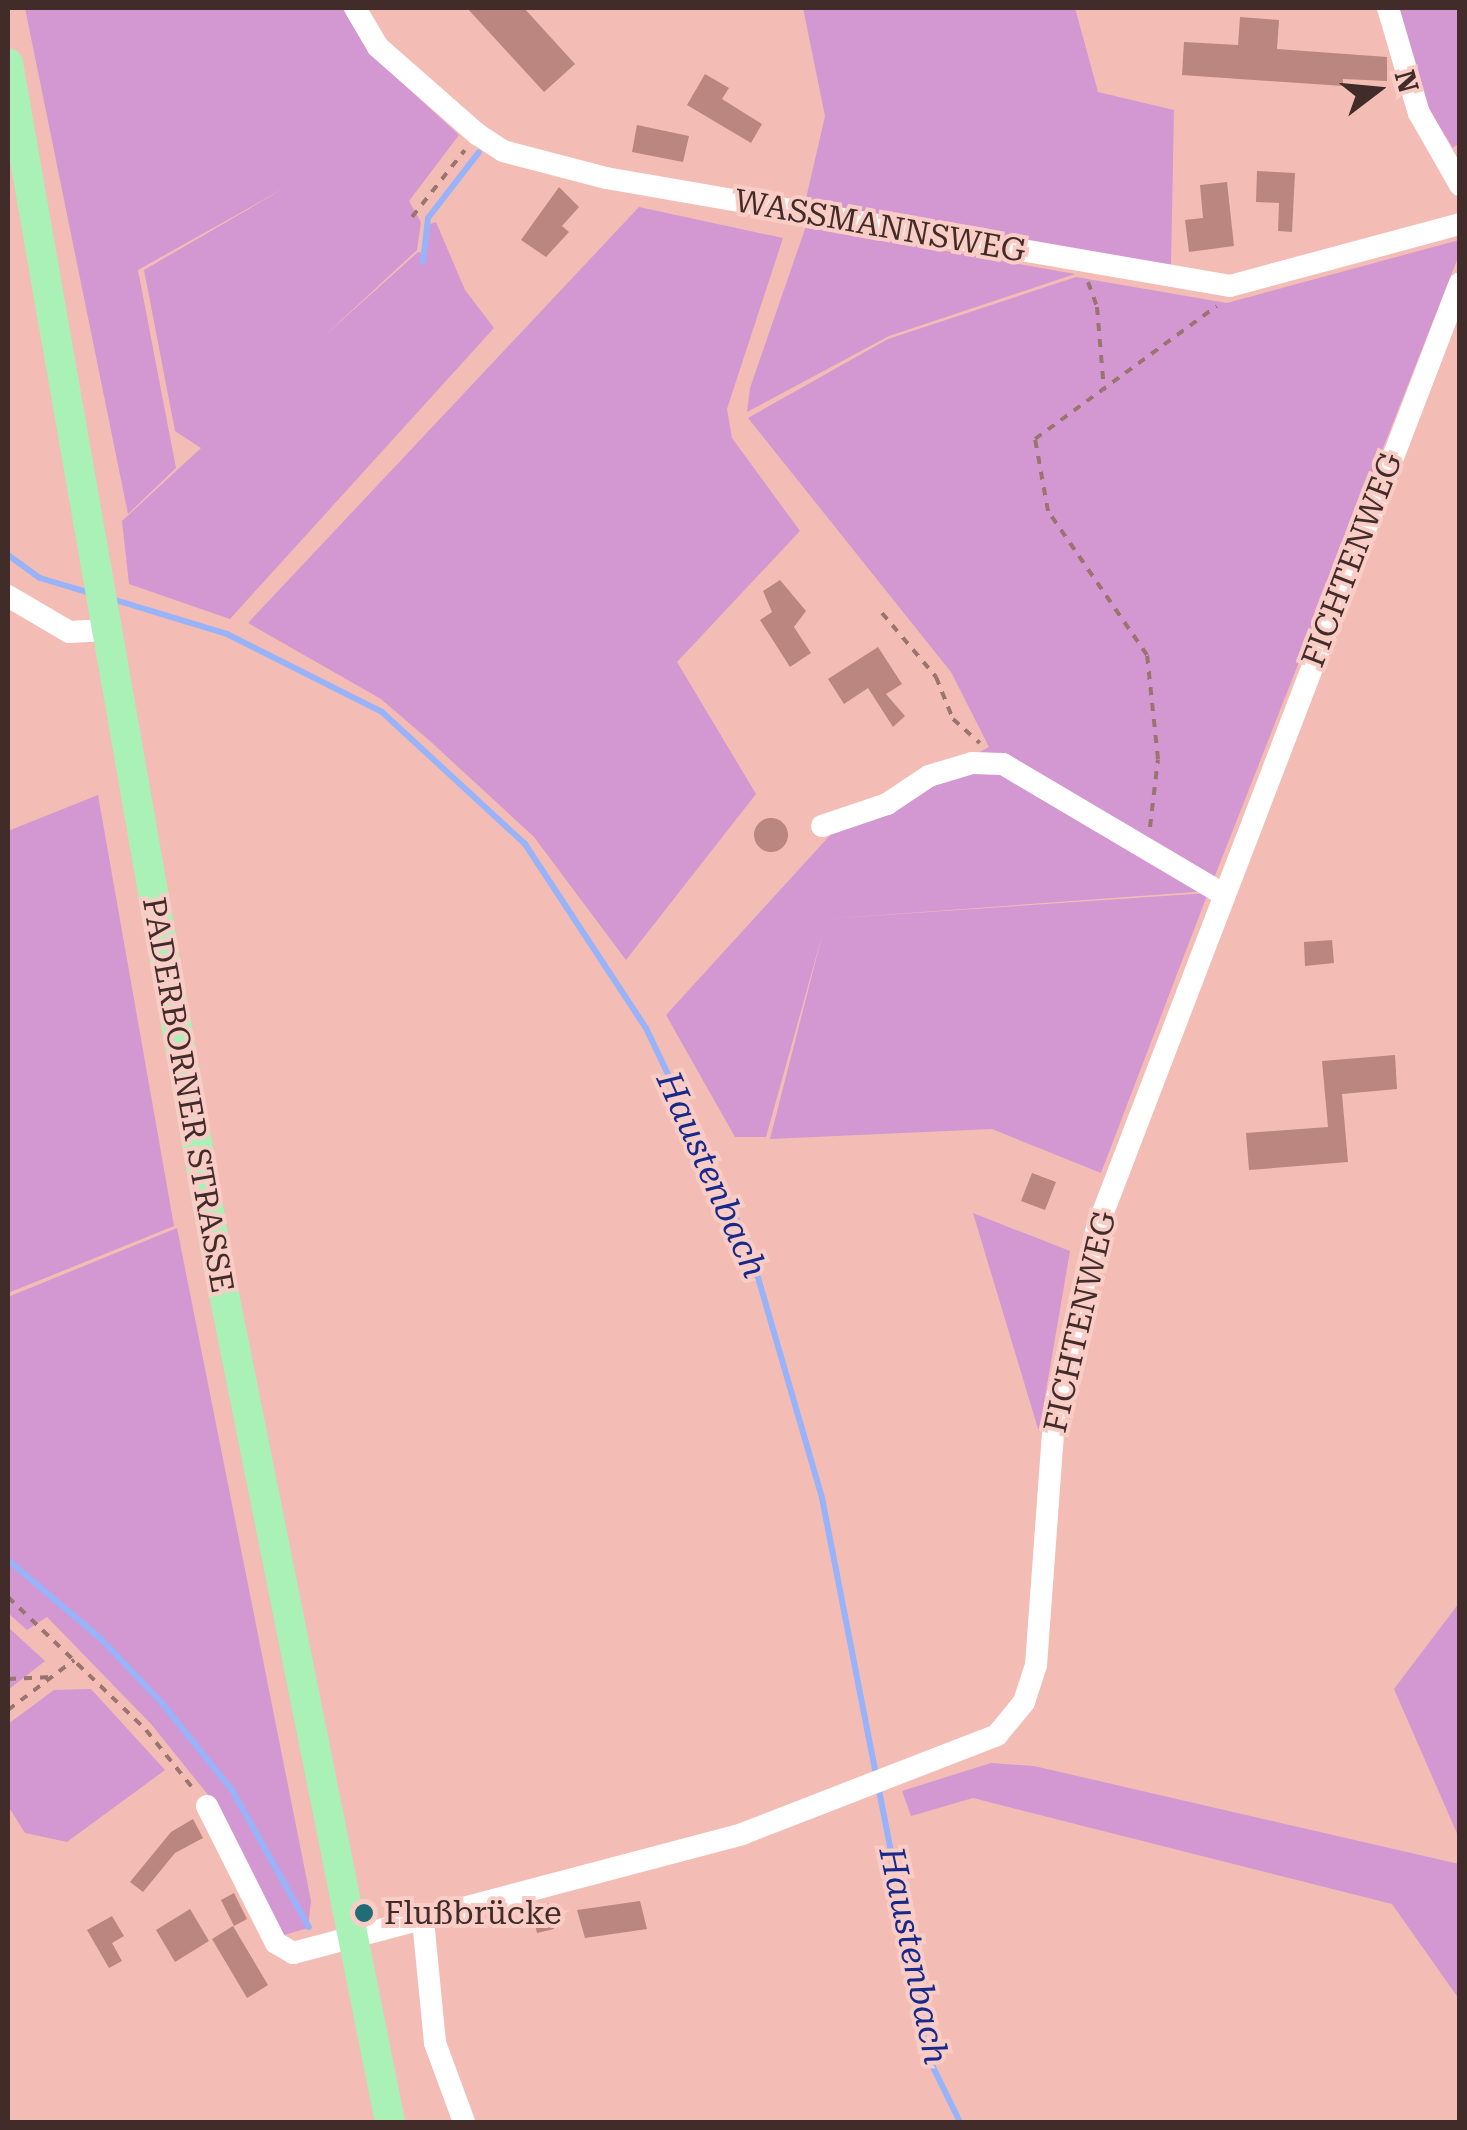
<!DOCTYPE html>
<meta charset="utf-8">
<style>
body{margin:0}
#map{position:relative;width:1467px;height:2130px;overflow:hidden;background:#f3bdb5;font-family:"Roboto Serif",serif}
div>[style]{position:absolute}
.green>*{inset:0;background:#d398d1}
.stream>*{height:6px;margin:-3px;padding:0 3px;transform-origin:3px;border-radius:3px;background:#98b3f9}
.building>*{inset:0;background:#ba867f}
.round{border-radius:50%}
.path>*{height:4px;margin-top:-2px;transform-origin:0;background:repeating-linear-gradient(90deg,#9a756f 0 8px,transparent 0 16px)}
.minor>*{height:22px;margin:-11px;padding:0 11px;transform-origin:11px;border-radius:11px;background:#fff}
.major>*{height:30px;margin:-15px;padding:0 15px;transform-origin:15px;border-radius:15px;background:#a9f1b6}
.dots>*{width:28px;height:28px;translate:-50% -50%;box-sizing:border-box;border:5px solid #f9cdc6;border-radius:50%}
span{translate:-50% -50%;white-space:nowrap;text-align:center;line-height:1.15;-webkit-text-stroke:8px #f9cdc6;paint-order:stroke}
.street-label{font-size:32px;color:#412c29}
.poi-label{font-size:32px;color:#412c29}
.left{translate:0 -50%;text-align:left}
.water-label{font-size:35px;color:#172a8b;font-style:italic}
.frame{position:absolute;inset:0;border:10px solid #412c29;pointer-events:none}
.north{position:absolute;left:1327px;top:40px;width:100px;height:100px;-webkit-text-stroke:8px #f9cdc6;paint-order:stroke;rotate:74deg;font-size:28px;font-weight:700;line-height:40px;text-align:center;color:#412c29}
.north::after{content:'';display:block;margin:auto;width:35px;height:45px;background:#412c29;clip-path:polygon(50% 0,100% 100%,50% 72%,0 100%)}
</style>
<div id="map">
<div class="green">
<div style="clip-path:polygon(25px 8px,343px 8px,371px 54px,459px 135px,409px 201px,421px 222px,417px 250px,321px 339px,418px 252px,426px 253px,430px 224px,436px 222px,465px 290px,494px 328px,230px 619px,129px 584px,122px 521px,201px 448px,175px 431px,144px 270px,288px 186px,138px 270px,176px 468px,128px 514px)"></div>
<div style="clip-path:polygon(803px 8px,1075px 8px,1098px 92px,1174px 110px,1171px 265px,805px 203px,825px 116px)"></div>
<div style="clip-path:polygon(1399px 8px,1459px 8px,1460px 142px,1453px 148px,1422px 99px)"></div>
<div style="clip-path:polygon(639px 207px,783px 238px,727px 409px,732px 438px,800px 531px,677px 662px,756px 794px,626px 960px,534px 837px,431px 742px,381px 699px,248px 623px)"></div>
<div style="clip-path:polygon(806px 226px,1075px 274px,889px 336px,747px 412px,750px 388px)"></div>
<div style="clip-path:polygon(1459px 240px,1459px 255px,1209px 891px,826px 919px,1208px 893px,1101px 1173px,992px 1129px,770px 1139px,823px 932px,766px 1137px,735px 1137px,666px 1015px,833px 832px,989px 747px,951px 672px,748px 418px,888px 339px,1076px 277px,1227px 303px)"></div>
<div style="clip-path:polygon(98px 795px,174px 1226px,8px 1293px,8px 831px)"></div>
<div style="clip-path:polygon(973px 1213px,1070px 1251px,1039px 1432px)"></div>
<div style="clip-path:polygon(177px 1228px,311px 1901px,308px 1928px,284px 1935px,213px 1801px,151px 1724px,47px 1617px,27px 1630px,8px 1613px,8px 1297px)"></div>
<div style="clip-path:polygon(1459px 1603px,1459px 1838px,1394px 1689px)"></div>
<div style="clip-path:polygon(8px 1627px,45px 1661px,8px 1690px)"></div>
<div style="clip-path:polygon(91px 1689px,165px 1770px,67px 1842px,25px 1833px,8px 1806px,8px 1724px,54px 1690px)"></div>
<div style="clip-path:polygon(991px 1763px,1034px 1766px,1459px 1864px,1459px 1999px,1392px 1904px,973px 1798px,911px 1816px,902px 1791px)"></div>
</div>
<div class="stream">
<div style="left:423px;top:262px;width:44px;rotate:-83.5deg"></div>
<div style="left:428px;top:218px;width:83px;rotate:-52.3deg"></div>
<div style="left:8px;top:555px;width:39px;rotate:36deg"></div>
<div style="left:40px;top:578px;width:52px;rotate:16.7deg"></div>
<div style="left:112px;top:599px;width:120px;rotate:16.9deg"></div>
<div style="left:227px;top:634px;width:174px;rotate:26.7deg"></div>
<div style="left:382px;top:712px;width:195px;rotate:42.7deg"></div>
<div style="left:525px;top:844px;width:220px;rotate:56.7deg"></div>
<div style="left:646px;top:1028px;width:238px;rotate:64.6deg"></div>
<div style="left:748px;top:1243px;width:266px;rotate:73.8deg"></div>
<div style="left:822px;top:1498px;width:580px;rotate:78.96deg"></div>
<div style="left:933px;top:2067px;width:61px;rotate:63.9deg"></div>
<div style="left:8px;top:1560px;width:122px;rotate:40.3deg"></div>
<div style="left:101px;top:1639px;width:88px;rotate:46.4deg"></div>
<div style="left:162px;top:1703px;width:112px;rotate:51.2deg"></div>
<div style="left:232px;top:1790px;width:157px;rotate:60.7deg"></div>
</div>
<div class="building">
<div style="clip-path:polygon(467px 8px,524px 8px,575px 64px,544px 92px)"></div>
<div style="clip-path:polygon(1240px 17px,1279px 20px,1277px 49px,1387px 57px,1387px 81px,1343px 79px,1343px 86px,1182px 75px,1184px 42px,1238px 45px)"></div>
<div style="clip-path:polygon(705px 74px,729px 88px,722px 99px,762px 124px,751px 143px,687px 105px)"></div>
<div style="clip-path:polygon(637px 125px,689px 136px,683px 162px,632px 152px)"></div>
<div style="clip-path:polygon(1257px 171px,1295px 173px,1292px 232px,1278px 231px,1279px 203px,1256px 202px)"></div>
<div style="clip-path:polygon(1227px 182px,1234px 246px,1189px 252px,1185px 220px,1203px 218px,1200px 185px)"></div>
<div style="clip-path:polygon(559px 187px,579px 207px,562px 226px,569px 232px,546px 257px,521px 240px)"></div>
<div style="clip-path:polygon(780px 580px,806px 611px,794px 627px,811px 653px,790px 667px,760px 620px,772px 612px,763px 591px)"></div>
<div style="clip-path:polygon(878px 647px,902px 684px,886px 694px,905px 716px,893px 727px,868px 688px,844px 704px,828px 679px)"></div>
<div class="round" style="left:754px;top:818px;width:34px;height:34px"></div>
<div style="clip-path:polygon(1332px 940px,1334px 963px,1305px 966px,1304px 942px)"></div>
<div style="clip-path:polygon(1395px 1055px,1397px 1089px,1342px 1094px,1348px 1162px,1249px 1170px,1246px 1133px,1328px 1127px,1322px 1061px)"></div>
<div style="clip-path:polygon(1032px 1173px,1056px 1182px,1045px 1210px,1021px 1201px)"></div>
<div style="clip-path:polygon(193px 1819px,203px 1838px,175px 1853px,143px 1892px,130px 1882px,171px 1832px)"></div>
<div style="clip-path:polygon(234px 1893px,247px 1919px,234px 1926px,221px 1900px)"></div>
<div style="clip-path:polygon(640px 1901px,647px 1929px,585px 1938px,577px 1910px)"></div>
<div style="clip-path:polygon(548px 1903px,554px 1929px,537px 1933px,531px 1908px)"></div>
<div style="clip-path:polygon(190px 1909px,209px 1941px,175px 1962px,156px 1930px)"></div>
<div style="clip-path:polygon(112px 1916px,124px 1936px,112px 1943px,122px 1961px,109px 1968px,87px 1930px)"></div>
<div style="clip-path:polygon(233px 1926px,268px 1985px,247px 1998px,212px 1939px)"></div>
</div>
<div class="path">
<div style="left:412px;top:217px;width:85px;rotate:-51.7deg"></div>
<div style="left:1088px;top:282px;width:27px;rotate:70deg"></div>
<div style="left:1097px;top:307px;width:84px;rotate:85.2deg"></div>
<div style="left:882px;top:613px;width:84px;rotate:49.8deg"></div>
<div style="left:936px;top:677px;width:45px;rotate:68deg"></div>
<div style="left:953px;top:719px;width:36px;rotate:42deg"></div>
<div style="left:1150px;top:827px;width:68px;rotate:-83.3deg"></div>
<div style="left:1158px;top:759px;width:105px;rotate:-96deg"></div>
<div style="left:1147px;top:655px;width:175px;rotate:-124.5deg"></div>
<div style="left:1048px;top:511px;width:73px;rotate:-100.2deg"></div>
<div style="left:1035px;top:439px;width:225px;rotate:-36.2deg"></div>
<div style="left:8px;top:1597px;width:192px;rotate:43.9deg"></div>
<div style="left:146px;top:1730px;width:78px;rotate:51.2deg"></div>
<div style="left:8px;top:1679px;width:43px;rotate:-2.7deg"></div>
<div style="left:8px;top:1710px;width:83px;rotate:-37.1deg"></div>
</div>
<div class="minor">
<div style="left:355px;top:8px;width:45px;rotate:59.5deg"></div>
<div style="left:378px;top:47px;width:132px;rotate:41.3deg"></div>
<div style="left:477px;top:134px;width:31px;rotate:33deg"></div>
<div style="left:503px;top:151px;width:106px;rotate:14.7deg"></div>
<div style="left:606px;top:178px;width:633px;rotate:9.82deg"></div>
<div style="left:1230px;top:286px;width:238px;rotate:-15.1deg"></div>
<div style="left:1388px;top:8px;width:109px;rotate:73.6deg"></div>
<div style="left:1419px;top:113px;width:83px;rotate:60.3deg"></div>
<div style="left:8px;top:596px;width:71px;rotate:30.5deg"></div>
<div style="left:69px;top:632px;width:38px;rotate:-3deg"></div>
<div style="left:822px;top:826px;width:69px;rotate:-18.7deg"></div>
<div style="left:887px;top:804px;width:50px;rotate:-33.7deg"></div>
<div style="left:929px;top:776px;width:45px;rotate:-16.8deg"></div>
<div style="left:972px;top:763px;width:31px;rotate:2deg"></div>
<div style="left:1003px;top:764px;width:256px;rotate:30.6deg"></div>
<div style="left:207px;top:1806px;width:153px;rotate:63.3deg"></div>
<div style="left:276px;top:1943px;width:20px;rotate:30deg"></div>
<div style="left:293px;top:1953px;width:465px;rotate:-14.8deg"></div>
<div style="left:742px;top:1834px;width:274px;rotate:-21.2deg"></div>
<div style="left:997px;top:1735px;width:43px;rotate:-50.7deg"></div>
<div style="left:1024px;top:1702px;width:39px;rotate:-72deg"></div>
<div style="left:1036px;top:1665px;width:259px;rotate:-85.8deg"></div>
<div style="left:1055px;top:1407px;width:184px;rotate:-76.8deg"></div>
<div style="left:1097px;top:1228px;width:1012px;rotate:-68.99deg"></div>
<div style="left:423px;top:1920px;width:124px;rotate:84.4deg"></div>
<div style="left:435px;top:2043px;width:84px;rotate:69.8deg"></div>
</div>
<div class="major">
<div style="left:8px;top:63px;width:1224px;rotate:80.08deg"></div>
<div style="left:219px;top:1269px;width:870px;rotate:78.66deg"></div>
</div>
<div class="dots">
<div style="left:364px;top:1913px;background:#226c76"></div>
</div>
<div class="street-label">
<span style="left:880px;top:226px;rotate:10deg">WASSMANNSWEG</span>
<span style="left:1352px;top:560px;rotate:-69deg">FICHTENWEG</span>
<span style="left:188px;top:1095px;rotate:80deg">PADERBORNER STRASSE</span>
<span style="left:1080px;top:1322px;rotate:-77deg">FICHTENWEG</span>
</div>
<div class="poi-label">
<span class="left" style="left:384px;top:1913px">Flußbrücke</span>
</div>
<div class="water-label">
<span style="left:711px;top:1175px;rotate:66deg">Haustenbach</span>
<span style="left:913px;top:1956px;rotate:78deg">Haustenbach</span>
</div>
<div class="frame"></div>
<div class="north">N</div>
</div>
